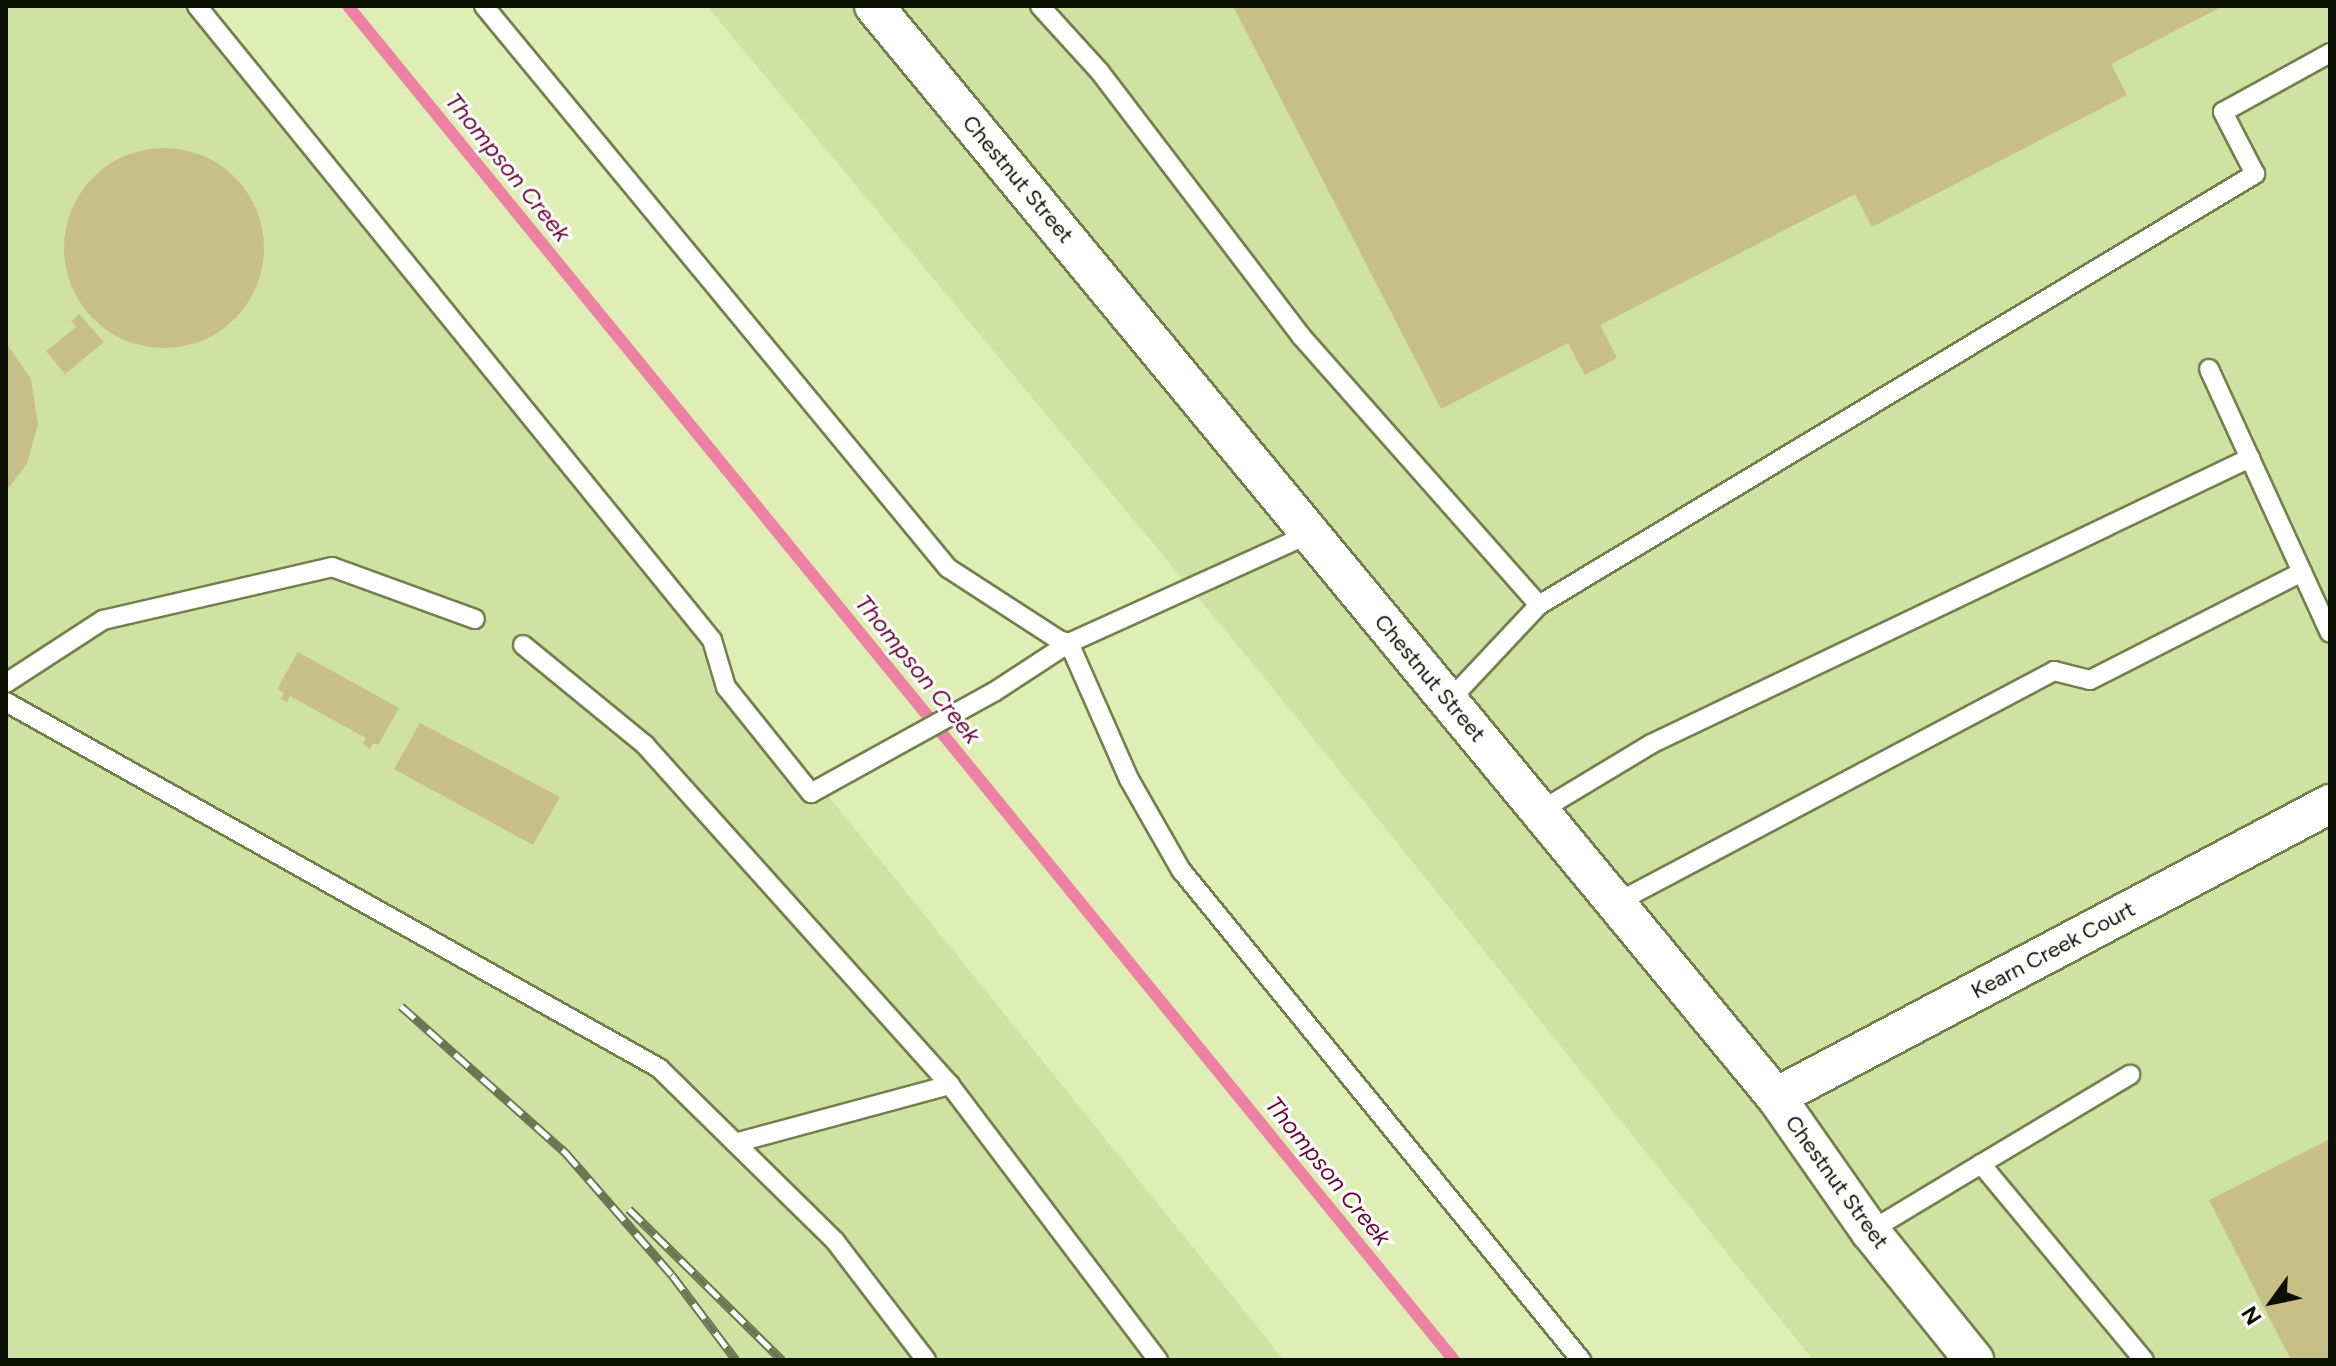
<!DOCTYPE html>
<style>
body{margin:0}
#map{position:relative;width:2336px;height:1366px;overflow:hidden;background:#deeeb5;font-family:Figtree,sans-serif}
div>[style]{position:absolute}
.built>*{inset:0;background:#d0e2a2}
.stream>*{height:12px;margin:-6px;padding:0 6px;transform-origin:6px;border-radius:6px;background:#ec81a3}
.building>*{inset:0;background:#c7bf86}
.round{border-radius:50%}
.roads{filter:drop-shadow(2px 0 #72804c) drop-shadow(-2px 0 #72804c) drop-shadow(0 2px #72804c) drop-shadow(0 -2px #72804c)}
.service>*{height:18px;margin:-9px;padding:0 9px;transform-origin:9px;border-radius:9px;background:#fff}
.minor>*{height:38px;margin:-19px;padding:0 19px;transform-origin:19px;border-radius:19px;background:#fff}
.rail>*{height:9px;margin-top:-4.5px;transform-origin:0;background:repeating-linear-gradient(90deg,#fff 0 18px,#6c7653 0 36px);box-sizing:border-box;border-block:2px solid #6c7653}
span{translate:-50% -50%;white-space:nowrap;text-align:center;line-height:1.15;-webkit-text-stroke:6px #fff;paint-order:stroke}
.street-label{font-size:22px;color:#0c1000}
.water-label{font-size:24px;color:#6a0835;font-style:italic}
.frame{position:absolute;inset:0;border:8px solid #0c1000;pointer-events:none}
.north{position:absolute;left:2232px;top:1262px;width:80px;height:80px;-webkit-text-stroke:6px #fff;paint-order:stroke;rotate:237deg;font-size:22px;font-weight:700;line-height:32px;text-align:center;color:#0c1000}
.north::after{content:'';display:block;margin:auto;width:28px;height:36px;background:#0c1000;clip-path:polygon(50% 0,100% 100%,50% 72%,0 100%)}
</style>
<div id="map">
<div class="built">
<div style="clip-path:polygon(6px 6px,190px 6px,1284px 1360px,6px 1360px)"></div>
<div style="clip-path:polygon(707px 6px,2330px 6px,2330px 1360px,1813px 1360px,1259px 671px)"></div>
</div>
<div class="stream">
<div style="left:348px;top:6px;width:1748px;rotate:50.76deg"></div>
</div>
<div class="building">
<div style="clip-path:polygon(1233px 6px,2223px 6px,2111px 64px,2127px 95px,1872px 227px,1855px 194px,1600px 325px,1617px 358px,1585px 375px,1568px 343px,1441px 409px)"></div>
<div class="round" style="left:64px;top:148px;width:200px;height:200px"></div>
<div style="clip-path:polygon(79px 314px,104px 342px,65px 374px,46px 351px,76px 327px,71px 321px)"></div>
<div style="clip-path:polygon(6px 343px,31px 379px,38px 424px,27px 464px,6px 491px)"></div>
<div style="clip-path:polygon(298px 652px,399px 708px,378px 745px,373px 743px,370px 749px,363px 744px,366px 738px,290px 696px,287px 702px,281px 699px,284px 693px,277px 689px)"></div>
<div style="clip-path:polygon(420px 723px,560px 797px,533px 845px,394px 769px)"></div>
<div style="clip-path:polygon(2330px 1139px,2330px 1360px,2291px 1360px,2209px 1200px)"></div>
</div>
<div class="roads">
<div class="service">
<div style="left:197px;top:6px;width:817px;rotate:50.91deg"></div>
<div style="left:712px;top:640px;width:49px;rotate:73.4deg"></div>
<div style="left:726px;top:687px;width:136px;rotate:51.3deg"></div>
<div style="left:811px;top:793px;width:209px;rotate:-28.9deg"></div>
<div style="left:994px;top:692px;width:90px;rotate:-33.2deg"></div>
<div style="left:1069px;top:643px;width:149px;rotate:66.2deg"></div>
<div style="left:1129px;top:779px;width:105px;rotate:60.3deg"></div>
<div style="left:1181px;top:870px;width:633px;rotate:50.77deg"></div>
<div style="left:484px;top:6px;width:729px;rotate:50.46deg"></div>
<div style="left:948px;top:568px;width:132px;rotate:33deg"></div>
<div style="left:1059px;top:640px;width:10px;rotate:17deg"></div>
<div style="left:1069px;top:643px;width:266px;rotate:-24.4deg"></div>
<div style="left:1040px;top:6px;width:89px;rotate:47.7deg"></div>
<div style="left:1100px;top:72px;width:332px;rotate:52.7deg"></div>
<div style="left:1301px;top:336px;width:359px;rotate:48.5deg"></div>
<div style="left:1539px;top:605px;width:132px;rotate:133.2deg"></div>
<div style="left:2209px;top:369px;width:290px;rotate:65.4deg"></div>
<div style="left:1539px;top:605px;width:836px;rotate:-31.05deg"></div>
<div style="left:2255px;top:174px;width:70px;rotate:-117.3deg"></div>
<div style="left:2223px;top:112px;width:122px;rotate:-28.9deg"></div>
<div style="left:523px;top:645px;width:158px;rotate:39.3deg"></div>
<div style="left:645px;top:745px;width:457px;rotate:48.1deg"></div>
<div style="left:950px;top:1085px;width:345px;rotate:52.9deg"></div>
<div style="left:6px;top:683px;width:116px;rotate:-33deg"></div>
<div style="left:103px;top:620px;width:235px;rotate:-13deg"></div>
<div style="left:332px;top:567px;width:152px;rotate:20deg"></div>
<div style="left:6px;top:702px;width:749px;rotate:29.27deg"></div>
<div style="left:659px;top:1068px;width:247px;rotate:44.5deg"></div>
<div style="left:835px;top:1241px;width:150px;rotate:52.6deg"></div>
<div style="left:1540px;top:811px;width:130px;rotate:-31.1deg"></div>
<div style="left:1651px;top:744px;width:664px;rotate:-25.52deg"></div>
<div style="left:1616px;top:903px;width:496px;rotate:-27.9deg"></div>
<div style="left:2054px;top:671px;width:37px;rotate:14deg"></div>
<div style="left:2090px;top:680px;width:238px;rotate:-27deg"></div>
<div style="left:735px;top:1143px;width:223px;rotate:-15.1deg"></div>
<div style="left:1981px;top:1164px;width:174px;rotate:-30.9deg"></div>
<div style="left:1870px;top:1231px;width:130px;rotate:-31.1deg"></div>
<div style="left:1981px;top:1164px;width:255px;rotate:50.3deg"></div>
</div>
<div class="minor">
<div style="left:874px;top:6px;width:1416px;rotate:50.42deg"></div>
<div style="left:1776px;top:1097px;width:164px;rotate:55deg"></div>
<div style="left:1870px;top:1231px;width:166px;rotate:51.1deg"></div>
<div style="left:1776px;top:1097px;width:627px;rotate:-27.87deg"></div>
</div>
</div>
<div class="rail">
<div style="left:401px;top:1006px;width:220px;rotate:41.7deg"></div>
<div style="left:565px;top:1152px;width:163px;rotate:49deg"></div>
<div style="left:672px;top:1275px;width:106px;rotate:53deg"></div>
<div style="left:629px;top:1209px;width:215px;rotate:44.6deg"></div>
</div>
<div class="street-label">
<span style="left:1018px;top:179px;rotate:50deg">Chestnut Street</span>
<span style="left:1430px;top:678px;rotate:50deg">Chestnut Street</span>
<span style="left:2053px;top:950px;rotate:-28deg">Kearn Creek Court</span>
<span style="left:1837px;top:1182px;rotate:54deg">Chestnut Street</span>
</div>
<div class="water-label">
<span style="left:508px;top:167px;rotate:51deg">Thompson Creek</span>
<span style="left:918px;top:669px;rotate:51deg">Thompson Creek</span>
<span style="left:1328px;top:1171px;rotate:51deg">Thompson Creek</span>
</div>
<div class="frame"></div>
<div class="north">N</div>
</div>
